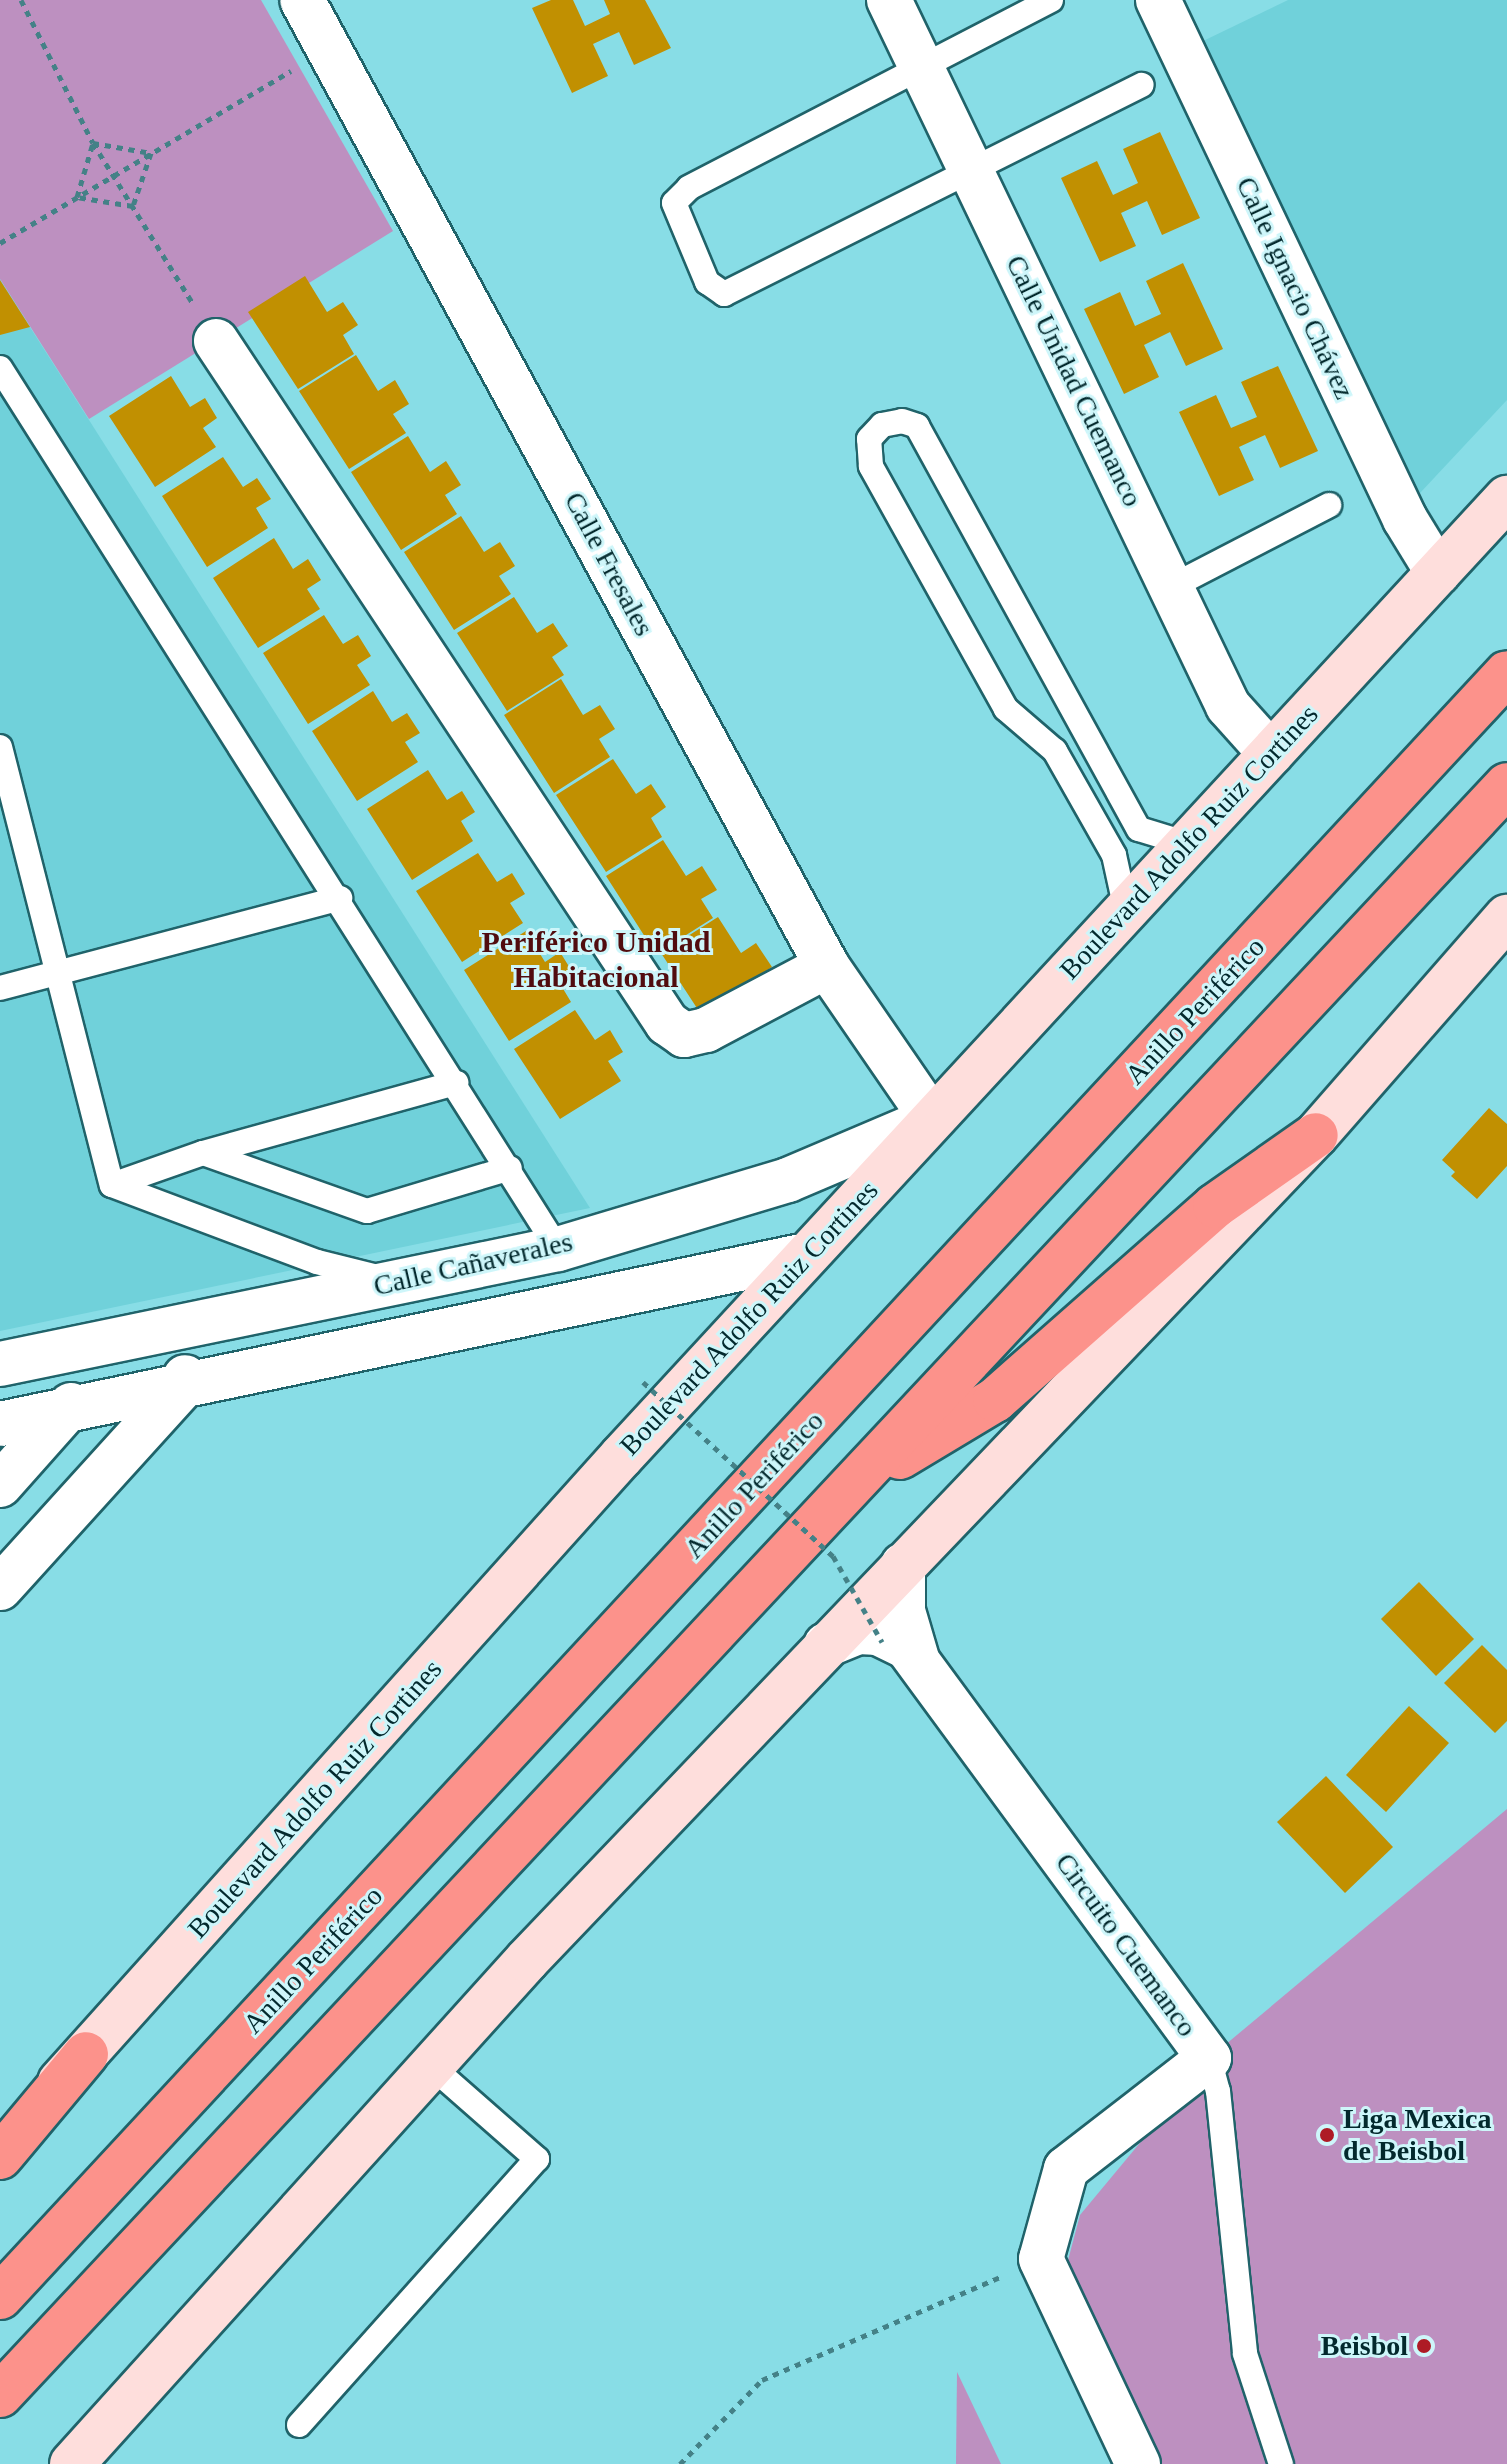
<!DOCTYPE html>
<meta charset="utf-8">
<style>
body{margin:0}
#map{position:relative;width:1507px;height:2464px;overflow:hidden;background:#88dde6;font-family:Georgia,serif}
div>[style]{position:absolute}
.built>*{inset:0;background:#70d1da}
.green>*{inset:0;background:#bd90c0}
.building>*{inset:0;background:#c19001}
.path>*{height:5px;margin-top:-2.5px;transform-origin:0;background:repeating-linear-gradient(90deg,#448187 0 6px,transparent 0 12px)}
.roads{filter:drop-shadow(2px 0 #20636a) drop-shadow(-2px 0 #20636a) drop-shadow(0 2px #20636a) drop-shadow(0 -2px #20636a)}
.lane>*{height:24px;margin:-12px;padding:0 12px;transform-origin:12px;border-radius:12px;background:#fff}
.street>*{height:44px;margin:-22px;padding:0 22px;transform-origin:22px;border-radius:22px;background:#fff}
.secondary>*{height:44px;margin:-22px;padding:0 22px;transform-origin:22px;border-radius:22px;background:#fededc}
.highway>*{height:44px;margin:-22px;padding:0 22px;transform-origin:22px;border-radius:22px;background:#fc928b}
.path-bridge>*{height:5px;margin-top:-2.5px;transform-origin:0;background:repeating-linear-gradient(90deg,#448187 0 6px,transparent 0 12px)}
.dots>*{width:22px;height:22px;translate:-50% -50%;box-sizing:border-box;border:4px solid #cef6fa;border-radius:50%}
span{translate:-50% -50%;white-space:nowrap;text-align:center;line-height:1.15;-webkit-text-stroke:6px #cef6fa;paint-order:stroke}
.street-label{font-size:28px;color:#03292d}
.poi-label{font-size:28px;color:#03292d;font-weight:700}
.left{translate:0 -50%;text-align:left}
.right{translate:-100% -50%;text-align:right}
.neighbourhood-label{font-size:30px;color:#510c0f;font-weight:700}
</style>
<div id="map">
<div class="built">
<div style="clip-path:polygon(1288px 0,1507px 0,1507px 400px,1420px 493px,1201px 42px)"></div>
<div style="clip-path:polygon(0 280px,590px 1208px,0 1331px)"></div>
</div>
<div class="green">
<div style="clip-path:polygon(0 0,261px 0,393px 231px,89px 419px,0 279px)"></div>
<div style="clip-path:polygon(1507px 1809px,1507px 2464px,1156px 2464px,1067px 2264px,1080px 2215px,1213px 2055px)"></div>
<div style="clip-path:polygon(957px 2372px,1001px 2464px,956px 2464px)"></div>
</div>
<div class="building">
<div style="clip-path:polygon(551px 0,573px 0,585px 26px,610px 14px,604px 0,645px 0,671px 48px,634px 65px,619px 32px,593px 44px,608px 76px,572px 93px,532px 8px)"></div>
<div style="clip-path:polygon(1160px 132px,1200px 218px,1162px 235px,1147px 201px,1121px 213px,1136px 246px,1100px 262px,1061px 178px,1097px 161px,1113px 195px,1138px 183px,1123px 149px)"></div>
<div style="clip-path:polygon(1183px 263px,1223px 349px,1186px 366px,1170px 332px,1144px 345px,1159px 377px,1124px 394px,1084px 309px,1120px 292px,1135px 326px,1161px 314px,1146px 281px)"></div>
<div style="clip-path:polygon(305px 276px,327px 312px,343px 302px,358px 325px,343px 335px,354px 354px,298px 389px,248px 312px)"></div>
<div style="clip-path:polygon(0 280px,30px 327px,0 335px)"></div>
<div style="clip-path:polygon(356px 355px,378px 391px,395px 380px,409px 404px,393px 414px,406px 433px,349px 469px,299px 391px)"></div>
<div style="clip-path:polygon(1278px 366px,1318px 451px,1280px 468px,1265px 435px,1239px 447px,1254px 480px,1219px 496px,1179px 412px,1216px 395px,1231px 428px,1257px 417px,1241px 382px)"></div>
<div style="clip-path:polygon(171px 376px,190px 407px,205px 398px,217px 418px,203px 428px,216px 447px,155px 487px,109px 416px)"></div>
<div style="clip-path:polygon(408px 436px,430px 472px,446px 461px,461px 485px,445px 495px,457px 514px,401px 550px,351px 472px)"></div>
<div style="clip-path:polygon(223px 457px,243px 487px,257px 478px,271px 499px,256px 508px,268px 528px,207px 567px,162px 496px)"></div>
<div style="clip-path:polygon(461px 516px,484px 552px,500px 542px,515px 566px,499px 576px,511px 594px,454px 630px,404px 552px)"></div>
<div style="clip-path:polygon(274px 538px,293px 569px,308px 559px,321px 580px,307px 589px,320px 609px,258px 648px,213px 578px)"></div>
<div style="clip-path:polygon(514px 597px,537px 633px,553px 623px,568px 646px,552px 657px,564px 675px,507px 711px,457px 633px)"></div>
<div style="clip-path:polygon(324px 615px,343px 644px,358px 635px,371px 656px,357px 665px,370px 685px,308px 724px,263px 653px)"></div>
<div style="clip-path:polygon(561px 679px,583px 715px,600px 705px,615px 729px,599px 739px,610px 757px,554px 793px,504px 715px)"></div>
<div style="clip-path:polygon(373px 691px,392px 722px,407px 713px,420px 733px,405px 742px,418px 762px,357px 801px,312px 731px)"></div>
<div style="clip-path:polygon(613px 759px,636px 794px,651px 784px,666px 807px,651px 818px,662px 837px,606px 872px,556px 795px)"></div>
<div style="clip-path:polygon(428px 770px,447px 800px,462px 791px,475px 812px,461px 821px,473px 841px,412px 880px,367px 809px)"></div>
<div style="clip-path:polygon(663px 840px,686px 876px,702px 866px,717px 890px,701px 899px,713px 918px,656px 954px,606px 876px)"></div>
<div style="clip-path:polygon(478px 853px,497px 882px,512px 873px,525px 894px,510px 903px,523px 923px,462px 962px,416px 891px)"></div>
<div style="clip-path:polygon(718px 917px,741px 953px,756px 943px,772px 967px,756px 977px,766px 995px,708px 1025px,661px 953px)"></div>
<div style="clip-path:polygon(526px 931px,545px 962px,560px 952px,573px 973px,559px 982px,571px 1002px,509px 1041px,464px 970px)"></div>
<div style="clip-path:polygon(575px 1010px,595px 1040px,610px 1030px,623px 1052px,608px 1061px,621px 1081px,560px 1119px,514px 1049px)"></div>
<div style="clip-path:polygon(1489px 1108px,1507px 1124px,1507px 1166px,1477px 1199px,1451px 1176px,1455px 1172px,1442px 1160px)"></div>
<div style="clip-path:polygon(1419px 1582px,1474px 1639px,1436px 1676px,1381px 1619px)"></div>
<div style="clip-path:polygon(1482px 1645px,1507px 1670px,1507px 1721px,1495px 1733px,1444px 1683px)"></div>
<div style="clip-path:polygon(1409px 1706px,1449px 1743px,1386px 1812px,1346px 1775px)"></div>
<div style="clip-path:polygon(1326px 1776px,1393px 1847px,1345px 1893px,1277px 1822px)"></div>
</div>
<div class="path">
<div style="left:21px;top:0;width:160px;rotate:63.3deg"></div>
<div style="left:93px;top:143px;width:191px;rotate:58.1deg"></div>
<div style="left:93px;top:143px;width:59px;rotate:9.8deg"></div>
<div style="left:151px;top:153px;width:56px;rotate:108.8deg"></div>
<div style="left:133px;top:206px;width:57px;rotate:-170.9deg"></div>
<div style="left:77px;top:197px;width:56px;rotate:-73.5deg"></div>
<div style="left:0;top:243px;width:338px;rotate:-30.6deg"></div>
<div style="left:680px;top:2464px;width:117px;rotate:-45.7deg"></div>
<div style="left:762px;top:2380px;width:262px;rotate:-23.4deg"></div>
</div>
<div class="roads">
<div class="lane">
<div style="left:1051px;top:0;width:408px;rotate:152.6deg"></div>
<div style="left:689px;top:188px;width:21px;rotate:135deg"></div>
<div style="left:674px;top:203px;width:86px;rotate:67.3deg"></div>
<div style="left:707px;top:282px;width:21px;rotate:35deg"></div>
<div style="left:724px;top:294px;width:467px;rotate:-26.6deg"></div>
<div style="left:0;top:368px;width:1043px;rotate:57.65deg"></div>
<div style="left:1173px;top:586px;width:176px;rotate:-27.4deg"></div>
<div style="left:0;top:747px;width:452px;rotate:75.7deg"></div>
<div style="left:1126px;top:910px;width:56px;rotate:-102.3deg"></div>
<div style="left:1114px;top:855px;width:120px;rotate:-119.6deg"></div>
<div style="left:1055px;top:751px;width:65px;rotate:-139.4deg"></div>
<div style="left:1006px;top:709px;width:278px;rotate:-119.1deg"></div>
<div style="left:871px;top:466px;width:27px;rotate:-94deg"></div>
<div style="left:869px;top:439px;width:19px;rotate:-47deg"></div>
<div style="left:882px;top:425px;width:20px;rotate:-11deg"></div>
<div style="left:902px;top:421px;width:16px;rotate:18deg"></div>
<div style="left:917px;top:426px;width:460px;rotate:61.2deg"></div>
<div style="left:1139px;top:829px;width:51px;rotate:17deg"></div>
<div style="left:0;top:988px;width:352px;rotate:-14.8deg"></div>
<div style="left:203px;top:1153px;width:174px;rotate:19.5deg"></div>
<div style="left:367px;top:1211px;width:149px;rotate:-16.7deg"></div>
<div style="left:112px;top:1185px;width:96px;rotate:-19.4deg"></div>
<div style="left:203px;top:1153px;width:263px;rotate:-15.5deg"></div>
<div style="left:112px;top:1185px;width:219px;rotate:20.6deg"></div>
<div style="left:317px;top:1262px;width:62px;rotate:14deg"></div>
<div style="left:1209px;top:2058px;width:34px;rotate:75deg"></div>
<div style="left:1218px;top:2091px;width:264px;rotate:84.1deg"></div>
<div style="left:1245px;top:2354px;width:116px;rotate:71.9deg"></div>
<div style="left:299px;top:2425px;width:357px;rotate:-48.2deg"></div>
<div style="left:537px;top:2159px;width:141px;rotate:-138.7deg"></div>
</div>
<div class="street">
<div style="left:889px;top:0;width:783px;rotate:64.35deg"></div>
<div style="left:1228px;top:706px;width:64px;rotate:48.1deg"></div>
<div style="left:1158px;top:0;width:575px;rotate:64.55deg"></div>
<div style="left:1405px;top:519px;width:63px;rotate:58.6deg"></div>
<div style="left:216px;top:341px;width:818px;rotate:56.52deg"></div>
<div style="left:667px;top:1023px;width:21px;rotate:35deg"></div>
<div style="left:684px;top:1035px;width:23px;rotate:-13deg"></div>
<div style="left:706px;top:1030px;width:137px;rotate:-27.9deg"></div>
<div style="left:0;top:1364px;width:570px;rotate:-11.65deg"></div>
<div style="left:558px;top:1249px;width:240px;rotate:-16.7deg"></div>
<div style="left:788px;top:1180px;width:156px;rotate:-23deg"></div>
<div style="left:932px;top:1119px;width:186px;rotate:-124.5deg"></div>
<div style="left:827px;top:966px;width:1099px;rotate:-118.52deg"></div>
<div style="left:0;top:1424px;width:824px;rotate:-11.84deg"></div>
<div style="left:0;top:1485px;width:107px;rotate:-48.4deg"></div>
<div style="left:903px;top:1565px;width:46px;rotate:90deg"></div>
<div style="left:903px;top:1611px;width:50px;rotate:73.7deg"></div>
<div style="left:0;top:1588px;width:273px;rotate:-47.8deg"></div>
<div style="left:183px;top:1386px;width:9px;rotate:-77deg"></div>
<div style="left:826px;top:1645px;width:35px;rotate:-22deg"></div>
<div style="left:859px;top:1632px;width:19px;rotate:3deg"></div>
<div style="left:878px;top:1633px;width:32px;rotate:26deg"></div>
<div style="left:907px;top:1647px;width:510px;rotate:53.69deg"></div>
<div style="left:1209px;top:2058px;width:181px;rotate:142.2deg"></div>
<div style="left:1066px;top:2169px;width:93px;rotate:105.5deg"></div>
<div style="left:1041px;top:2259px;width:227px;rotate:64.7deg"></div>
</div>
<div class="secondary">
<div style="left:60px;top:2082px;width:840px;rotate:-48.09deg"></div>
<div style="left:621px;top:1457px;width:1306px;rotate:-47.27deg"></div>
<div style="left:72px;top:2464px;width:679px;rotate:-47.92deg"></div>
<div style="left:527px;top:1960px;width:1142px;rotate:-46.28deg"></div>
<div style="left:1316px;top:1135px;width:290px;rotate:-48.8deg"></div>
</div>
<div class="highway">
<div style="left:900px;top:1457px;width:111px;rotate:-31deg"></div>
<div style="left:995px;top:1400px;width:293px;rotate:-41.4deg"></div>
<div style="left:1215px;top:1206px;width:123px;rotate:-35.1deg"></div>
<div style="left:0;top:2157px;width:134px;rotate:-50.1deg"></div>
<div style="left:0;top:2297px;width:2215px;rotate:-47.14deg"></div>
<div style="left:0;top:2395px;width:2205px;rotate:-46.89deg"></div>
</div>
</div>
<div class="path-bridge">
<div style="left:643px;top:1382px;width:258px;rotate:42.5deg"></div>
<div style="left:833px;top:1556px;width:99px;rotate:60.3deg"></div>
</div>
<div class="dots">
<div style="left:1327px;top:2135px;background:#ae1b25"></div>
<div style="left:1424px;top:2346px;background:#ae1b25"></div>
</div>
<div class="street-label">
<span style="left:1295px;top:288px;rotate:65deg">Calle Ignacio Chávez</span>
<span style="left:1074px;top:381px;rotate:64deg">Calle Unidad Cuemanco</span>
<span style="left:609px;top:564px;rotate:62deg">Calle Fresales</span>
<span style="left:1189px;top:842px;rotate:-47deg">Boulevard Adolfo Ruiz Cortines</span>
<span style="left:1195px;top:1011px;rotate:-47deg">Anillo Periférico</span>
<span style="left:473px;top:1264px;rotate:-13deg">Calle Cañaverales</span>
<span style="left:749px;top:1318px;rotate:-47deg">Boulevard Adolfo Ruiz Cortines</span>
<span style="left:754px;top:1485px;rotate:-47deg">Anillo Periférico</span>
<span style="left:315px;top:1799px;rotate:-48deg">Boulevard Adolfo Ruiz Cortines</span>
<span style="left:1126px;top:1945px;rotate:54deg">Circuito Cuemanco</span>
<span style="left:313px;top:1960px;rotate:-47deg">Anillo Periférico</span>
</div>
<div class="poi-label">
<span class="left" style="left:1343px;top:2135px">Liga Mexica<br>de Beisbol</span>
<span class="right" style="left:1408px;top:2346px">Beisbol</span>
</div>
<div class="neighbourhood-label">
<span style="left:596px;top:959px">Periférico Unidad<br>Habitacional</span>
</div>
</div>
